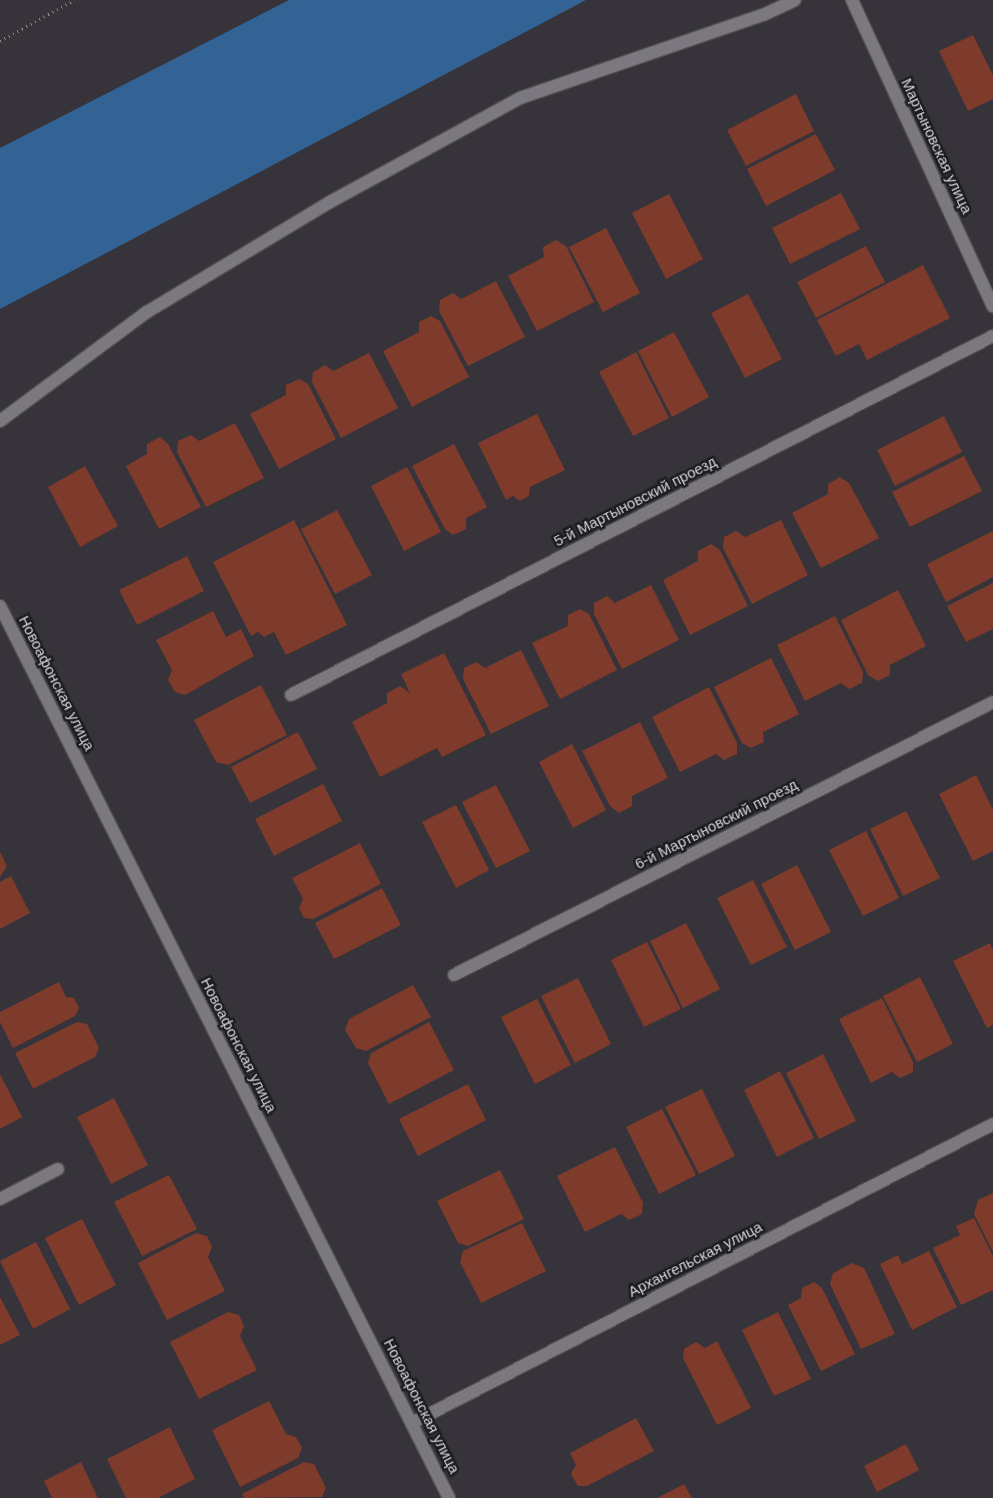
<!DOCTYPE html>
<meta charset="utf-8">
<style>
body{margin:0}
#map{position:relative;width:993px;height:1498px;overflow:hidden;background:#36333a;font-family:Helvetica,sans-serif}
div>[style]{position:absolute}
.water>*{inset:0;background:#336395}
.building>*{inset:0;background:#7e3b2b}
.path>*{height:3px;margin-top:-1.5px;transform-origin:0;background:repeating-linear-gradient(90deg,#8a878d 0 1px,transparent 0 5px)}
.roads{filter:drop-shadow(1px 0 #524f54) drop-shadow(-1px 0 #524f54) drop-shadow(0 1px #524f54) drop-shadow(0 -1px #524f54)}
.minor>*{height:12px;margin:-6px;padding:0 6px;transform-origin:6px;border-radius:6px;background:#7b7880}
span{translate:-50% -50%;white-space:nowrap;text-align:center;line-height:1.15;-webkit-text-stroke:5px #1d1c1f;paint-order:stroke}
.street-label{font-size:15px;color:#d6d4d8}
</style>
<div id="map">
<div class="water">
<div style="clip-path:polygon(289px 0,586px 0,0 309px,0 148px)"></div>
</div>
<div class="building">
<div style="clip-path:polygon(973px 35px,993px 75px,993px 99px,968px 111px,939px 51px)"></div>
<div style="clip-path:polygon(796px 94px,814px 131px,746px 166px,727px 130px)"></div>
<div style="clip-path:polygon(816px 134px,835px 170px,766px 206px,747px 169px)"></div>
<div style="clip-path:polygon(841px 193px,860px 229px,790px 264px,772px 228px)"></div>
<div style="clip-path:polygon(669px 194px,703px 259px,666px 279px,632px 213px)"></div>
<div style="clip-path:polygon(606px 228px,640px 293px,603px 312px,569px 247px)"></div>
<div style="clip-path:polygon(556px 240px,566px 246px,594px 302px,537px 331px,508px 276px,544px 257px,543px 247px)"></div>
<div style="clip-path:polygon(866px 246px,885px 282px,816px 318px,797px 282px)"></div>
<div style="clip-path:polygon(923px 265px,950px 318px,867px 360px,859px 344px,836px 356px,817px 320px)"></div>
<div style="clip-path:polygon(496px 281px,525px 337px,468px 366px,439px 311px,440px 300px,453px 293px,461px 299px)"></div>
<div style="clip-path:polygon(748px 294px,782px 359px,745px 378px,711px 313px)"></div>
<div style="clip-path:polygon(431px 316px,440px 321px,469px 377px,412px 407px,383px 351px,419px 332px,419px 322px)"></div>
<div style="clip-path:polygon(674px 332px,709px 397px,672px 417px,638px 351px)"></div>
<div style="clip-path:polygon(636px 352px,669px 418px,633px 436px,599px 372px)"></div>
<div style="clip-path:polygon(369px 353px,398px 408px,341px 438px,312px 382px,313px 372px,325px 365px,333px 371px)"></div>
<div style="clip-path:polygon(299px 379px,308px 384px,336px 439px,279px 469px,250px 414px,286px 395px,286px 385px)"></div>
<div style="clip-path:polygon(537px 414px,565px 470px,530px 487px,529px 496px,520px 501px,513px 496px,506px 500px,478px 443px)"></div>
<div style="clip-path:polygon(944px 416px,962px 452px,895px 486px,877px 450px)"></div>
<div style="clip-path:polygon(235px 423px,264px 478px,206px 507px,177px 452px,178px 441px,191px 435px,199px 441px)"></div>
<div style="clip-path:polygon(160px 437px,168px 444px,201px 507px,159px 529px,126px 466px,147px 454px,147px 444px)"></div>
<div style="clip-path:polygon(454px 444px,487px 507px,466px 518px,466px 529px,453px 535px,445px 529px,412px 466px)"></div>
<div style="clip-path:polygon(964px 456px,982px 491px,910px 527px,892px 492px)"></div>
<div style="clip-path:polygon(85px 466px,118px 526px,80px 547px,48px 487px)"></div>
<div style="clip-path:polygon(407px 467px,441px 532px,404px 551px,371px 486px)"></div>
<div style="clip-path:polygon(840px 477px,849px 483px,879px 538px,821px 568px,792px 513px,828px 494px,828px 484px)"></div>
<div style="clip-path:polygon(337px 510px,372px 575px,335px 594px,301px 529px)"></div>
<div style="clip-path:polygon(294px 520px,347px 625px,286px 655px,274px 632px,264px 637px,258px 632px,251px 636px,213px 562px)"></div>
<div style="clip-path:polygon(781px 520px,808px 575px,752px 604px,723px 548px,724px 537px,736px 531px,745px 537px)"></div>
<div style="clip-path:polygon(993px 531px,993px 577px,946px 602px,927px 564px)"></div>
<div style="clip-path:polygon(711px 544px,720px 550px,748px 606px,690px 635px,663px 580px,698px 561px,698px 551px)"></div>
<div style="clip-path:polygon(187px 556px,204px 591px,137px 625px,119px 590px)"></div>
<div style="clip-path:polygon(993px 583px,993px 629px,966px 642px,947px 606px)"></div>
<div style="clip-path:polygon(651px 585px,679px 640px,622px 669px,594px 614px,594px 603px,607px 596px,615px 603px)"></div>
<div style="clip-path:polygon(898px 590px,926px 646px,890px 665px,890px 675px,878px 681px,868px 675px,841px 620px)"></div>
<div style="clip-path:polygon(580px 609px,589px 614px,617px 670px,560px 699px,532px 643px,568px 626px,568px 615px)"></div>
<div style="clip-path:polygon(213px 611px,226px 637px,241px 629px,254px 656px,185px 695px,175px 692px,168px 680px,172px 670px,156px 640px)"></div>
<div style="clip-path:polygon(835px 616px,863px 672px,862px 683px,849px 689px,841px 683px,805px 701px,777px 645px)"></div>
<div style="clip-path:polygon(521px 650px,549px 706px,491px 734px,463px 679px,464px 668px,476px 662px,485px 668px)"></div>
<div style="clip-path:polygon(444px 653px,486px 735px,442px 757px,437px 748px,380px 777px,352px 722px,387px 703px,387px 693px,400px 686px,410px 693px,401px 674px)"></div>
<div style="clip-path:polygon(771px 658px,799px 714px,763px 732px,764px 742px,751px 748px,742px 743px,714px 687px)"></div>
<div style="clip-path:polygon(261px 685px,287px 735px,228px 765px,216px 762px,194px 720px)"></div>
<div style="clip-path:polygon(709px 687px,737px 743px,737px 754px,724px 760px,716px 754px,680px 772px,652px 717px)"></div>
<div style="clip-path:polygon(640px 722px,668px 778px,632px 796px,632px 806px,619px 813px,610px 806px,582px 751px)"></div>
<div style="clip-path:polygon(298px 732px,317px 769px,250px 803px,231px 767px)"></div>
<div style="clip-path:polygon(572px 744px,606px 810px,573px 828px,539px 762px)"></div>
<div style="clip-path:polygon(976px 775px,993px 810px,993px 851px,973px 861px,939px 794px)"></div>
<div style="clip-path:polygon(323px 784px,342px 821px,274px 856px,255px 819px)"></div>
<div style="clip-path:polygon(496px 785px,530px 851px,496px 868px,462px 802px)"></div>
<div style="clip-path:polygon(456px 805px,489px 870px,456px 888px,422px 822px)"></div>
<div style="clip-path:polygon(906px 811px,940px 878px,903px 896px,870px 829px)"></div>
<div style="clip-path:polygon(866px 831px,899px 898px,863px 916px,829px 850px)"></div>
<div style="clip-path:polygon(360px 843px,381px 884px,313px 919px,304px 918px,299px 908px,303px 899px,292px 878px)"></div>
<div style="clip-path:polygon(0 852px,7px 866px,0 877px)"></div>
<div style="clip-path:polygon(797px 865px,831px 932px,795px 950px,761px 884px)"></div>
<div style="clip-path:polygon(11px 876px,30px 913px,0 929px,0 882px)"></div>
<div style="clip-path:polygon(753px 880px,787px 947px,751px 965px,717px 898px)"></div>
<div style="clip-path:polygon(382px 888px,401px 925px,334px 959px,315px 923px)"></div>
<div style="clip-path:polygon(686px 923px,720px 989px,683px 1008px,650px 941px)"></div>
<div style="clip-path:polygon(647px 942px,681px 1009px,644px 1027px,611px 960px)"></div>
<div style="clip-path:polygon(990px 943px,993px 950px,993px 1025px,987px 1028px,953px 961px)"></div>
<div style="clip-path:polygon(920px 977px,953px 1044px,917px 1062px,883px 996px)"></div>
<div style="clip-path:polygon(578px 978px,611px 1044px,575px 1063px,541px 996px)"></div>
<div style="clip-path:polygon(59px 982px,66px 997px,74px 998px,79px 1008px,75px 1016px,13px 1048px,0 1022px,0 1012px)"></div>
<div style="clip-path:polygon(413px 985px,431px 1017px,366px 1051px,356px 1048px,345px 1030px,349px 1019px)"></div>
<div style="clip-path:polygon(882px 998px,913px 1062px,913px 1072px,900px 1078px,892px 1072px,871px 1083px,839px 1019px)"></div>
<div style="clip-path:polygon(537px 999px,571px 1065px,535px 1084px,501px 1017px)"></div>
<div style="clip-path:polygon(77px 1022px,87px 1024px,99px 1048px,95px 1057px,33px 1089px,15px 1053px)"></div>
<div style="clip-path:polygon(429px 1022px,454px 1070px,389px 1104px,368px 1063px,371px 1053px)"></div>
<div style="clip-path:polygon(823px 1054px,856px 1121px,819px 1139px,786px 1073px)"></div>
<div style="clip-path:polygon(780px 1071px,814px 1138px,777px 1157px,744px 1090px)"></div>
<div style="clip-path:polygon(0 1074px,22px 1117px,0 1129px)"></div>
<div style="clip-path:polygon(468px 1084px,486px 1120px,418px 1156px,399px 1119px)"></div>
<div style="clip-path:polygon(702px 1089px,735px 1156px,699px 1174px,665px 1107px)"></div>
<div style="clip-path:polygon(114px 1098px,148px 1165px,111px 1184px,77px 1117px)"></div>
<div style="clip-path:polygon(662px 1109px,696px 1175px,659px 1194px,626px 1127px)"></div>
<div style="clip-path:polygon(615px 1147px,643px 1203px,642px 1214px,629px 1220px,621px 1214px,585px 1232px,557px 1176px)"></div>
<div style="clip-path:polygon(500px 1170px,524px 1219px,468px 1246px,458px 1243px,437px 1201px)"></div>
<div style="clip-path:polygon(169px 1175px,197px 1229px,142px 1256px,114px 1202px)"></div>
<div style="clip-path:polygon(993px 1193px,993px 1252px,974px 1214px,978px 1200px)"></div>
<div style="clip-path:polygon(974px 1218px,993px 1256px,993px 1290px,961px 1305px,933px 1248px,960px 1235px,956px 1226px)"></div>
<div style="clip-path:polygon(82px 1219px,116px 1285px,79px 1305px,45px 1238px)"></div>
<div style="clip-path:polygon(522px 1223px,546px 1271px,481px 1303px,460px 1262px,463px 1251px)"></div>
<div style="clip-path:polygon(196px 1233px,207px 1236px,212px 1247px,208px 1257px,225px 1291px,167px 1320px,138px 1263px)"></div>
<div style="clip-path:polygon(36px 1242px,70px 1309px,33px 1329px,0 1261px)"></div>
<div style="clip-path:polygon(929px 1251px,957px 1307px,912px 1330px,880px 1264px,898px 1255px,902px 1264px)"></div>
<div style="clip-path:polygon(852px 1263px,864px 1268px,895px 1334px,861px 1349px,830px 1284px,833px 1273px)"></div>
<div style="clip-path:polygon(814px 1282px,822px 1288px,855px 1354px,821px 1371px,788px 1305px,801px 1298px,802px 1288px)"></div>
<div style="clip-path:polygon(0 1297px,20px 1335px,0 1345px)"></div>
<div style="clip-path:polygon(228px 1312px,239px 1315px,244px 1326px,240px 1336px,257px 1370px,199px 1399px,170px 1342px)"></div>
<div style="clip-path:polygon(778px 1312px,811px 1379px,774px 1396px,742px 1330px)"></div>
<div style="clip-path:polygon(717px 1341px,751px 1408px,717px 1425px,683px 1358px,684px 1349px,696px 1342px,705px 1348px)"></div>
<div style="clip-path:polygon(269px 1401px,286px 1434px,296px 1437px,302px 1448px,298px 1458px,240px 1487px,212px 1430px)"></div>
<div style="clip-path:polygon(636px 1418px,654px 1451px,587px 1486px,578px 1486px,571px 1474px,576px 1465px,570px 1453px)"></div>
<div style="clip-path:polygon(170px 1427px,195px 1479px,158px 1498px,126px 1498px,107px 1459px)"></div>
<div style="clip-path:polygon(906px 1444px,919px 1470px,877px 1492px,864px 1466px)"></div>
<div style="clip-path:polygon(81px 1462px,98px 1498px,52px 1498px,44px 1481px)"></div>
<div style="clip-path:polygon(304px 1462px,314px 1464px,326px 1488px,322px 1497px,244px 1498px,242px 1494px)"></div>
<div style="clip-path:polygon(684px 1484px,692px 1498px,657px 1498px)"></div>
</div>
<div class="path">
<div style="left:0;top:41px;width:85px;rotate:-29deg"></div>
</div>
<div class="roads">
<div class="minor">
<div style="left:852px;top:0;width:337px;rotate:65.3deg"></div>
<div style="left:0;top:421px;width:183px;rotate:-36.6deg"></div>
<div style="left:147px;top:312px;width:214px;rotate:-31deg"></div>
<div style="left:330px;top:202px;width:217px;rotate:-28.7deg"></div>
<div style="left:520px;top:98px;width:257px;rotate:-18.9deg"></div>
<div style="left:763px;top:15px;width:35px;rotate:-25deg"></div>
<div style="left:0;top:606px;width:999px;rotate:63.28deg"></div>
<div style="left:291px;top:695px;width:788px;rotate:-27.09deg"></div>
<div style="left:454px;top:975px;width:604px;rotate:-26.86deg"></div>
<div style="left:0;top:1199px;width:65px;rotate:-27.3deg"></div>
<div style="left:412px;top:1423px;width:653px;rotate:-27.23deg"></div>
</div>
</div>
<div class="street-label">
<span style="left:937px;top:146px;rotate:65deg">Мартыновская улица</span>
<span style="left:635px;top:501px;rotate:-27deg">5-й Мартыновский проезд</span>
<span style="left:57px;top:683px;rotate:63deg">Новоафонская улица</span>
<span style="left:716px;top:824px;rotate:-27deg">6-й Мартыновский проезд</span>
<span style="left:239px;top:1045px;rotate:63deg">Новоафонская улица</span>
<span style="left:695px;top:1259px;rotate:-27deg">Архангельская улица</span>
<span style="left:422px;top:1406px;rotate:63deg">Новоафонская улица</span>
</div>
</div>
